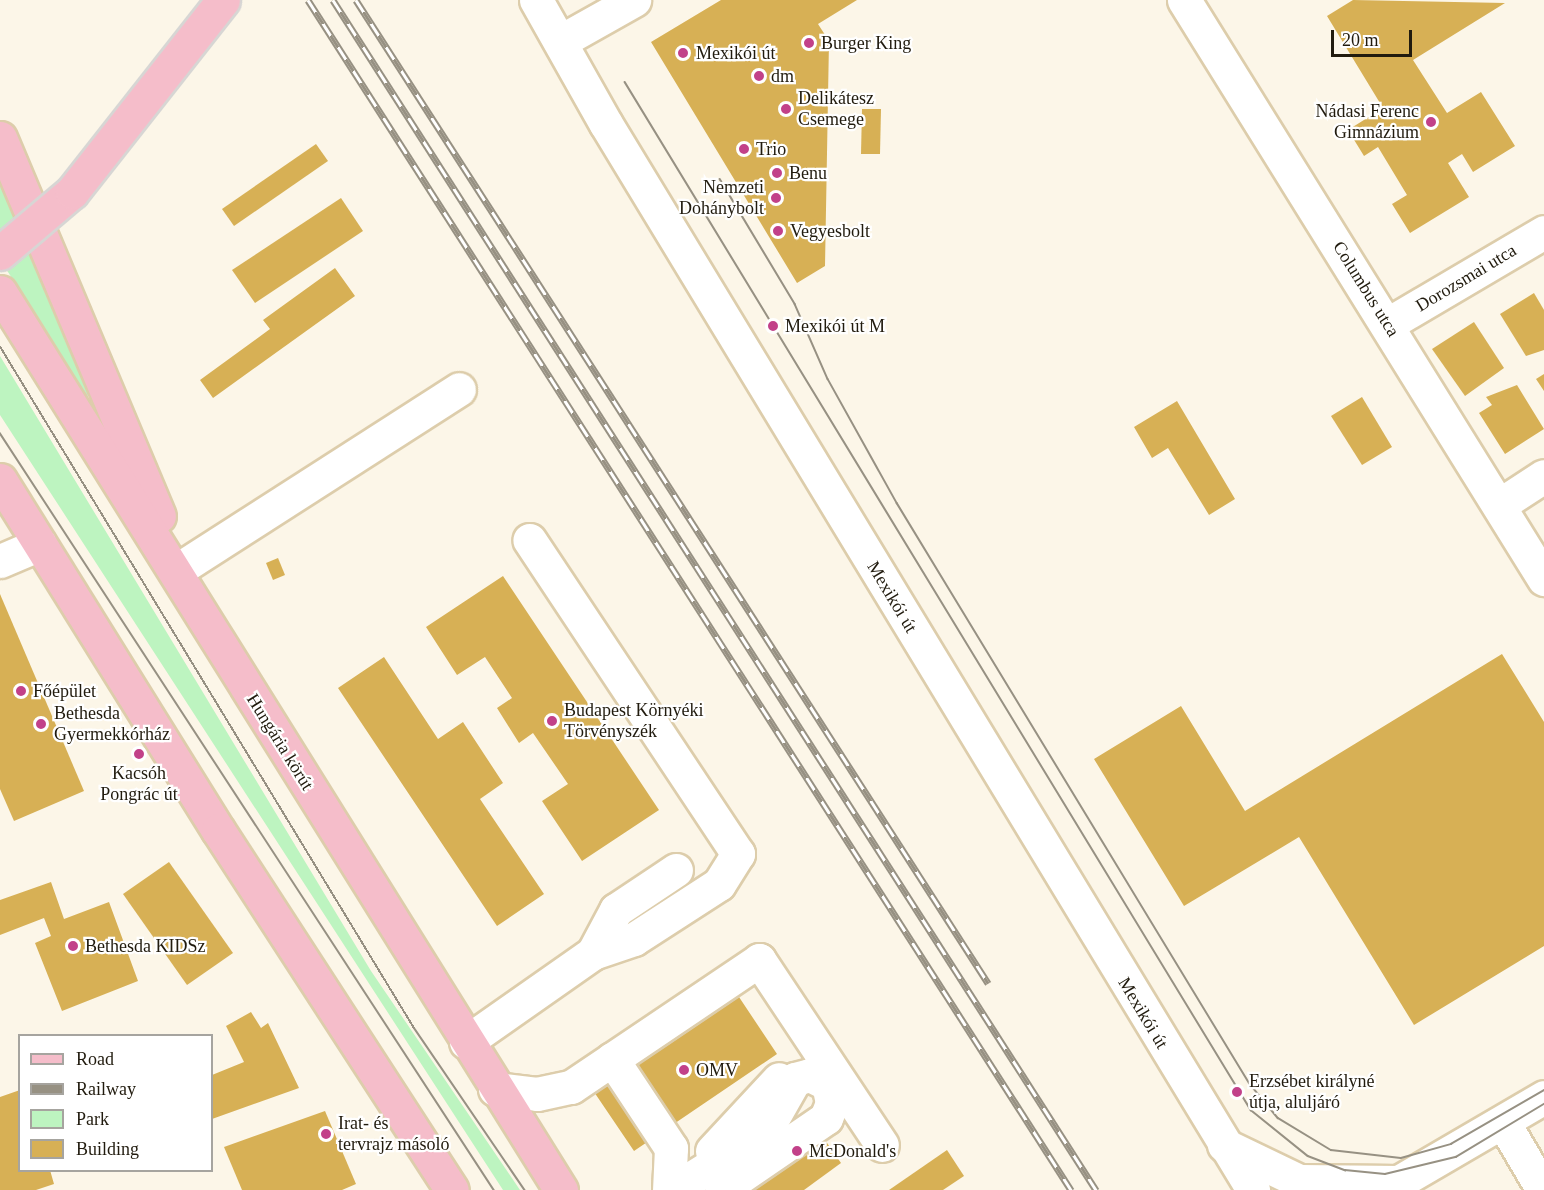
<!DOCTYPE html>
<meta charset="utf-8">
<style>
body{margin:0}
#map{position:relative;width:1544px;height:1190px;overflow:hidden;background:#fcf6e8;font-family:"Times New Roman",serif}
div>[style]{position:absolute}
.green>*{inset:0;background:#bdf4c0}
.building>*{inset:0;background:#d7b055}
.roads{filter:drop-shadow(2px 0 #ddcdab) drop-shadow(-2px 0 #ddcdab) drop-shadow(0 2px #ddcdab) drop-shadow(0 -2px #ddcdab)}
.minor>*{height:33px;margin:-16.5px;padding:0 16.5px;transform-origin:16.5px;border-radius:16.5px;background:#fff}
.major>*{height:33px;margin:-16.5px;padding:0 16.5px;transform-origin:16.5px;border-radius:16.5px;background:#f5bdca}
.tram>*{height:1.5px;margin:-0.75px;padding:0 0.75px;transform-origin:0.75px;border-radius:0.75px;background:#979183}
.rail>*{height:7px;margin-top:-3.5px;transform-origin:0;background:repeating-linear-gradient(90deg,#fff 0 14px,#979183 0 28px);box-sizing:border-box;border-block:2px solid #979183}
.bridges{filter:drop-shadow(2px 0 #d7d6d4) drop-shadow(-2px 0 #d7d6d4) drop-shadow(0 2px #d7d6d4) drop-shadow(0 -2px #d7d6d4)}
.major-bridge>*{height:33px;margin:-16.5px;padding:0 16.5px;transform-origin:16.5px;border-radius:16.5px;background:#f5bdca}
.dots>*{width:16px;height:16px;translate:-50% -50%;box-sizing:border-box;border:3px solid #fff;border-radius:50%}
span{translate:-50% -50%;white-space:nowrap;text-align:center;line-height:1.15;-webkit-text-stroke:4.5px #fff;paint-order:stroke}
.poi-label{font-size:18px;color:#211b0e}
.left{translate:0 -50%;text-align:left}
.right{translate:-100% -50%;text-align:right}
.street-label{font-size:18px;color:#211b0e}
.legend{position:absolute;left:18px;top:1034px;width:195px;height:138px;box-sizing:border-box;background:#fff;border:2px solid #a6a49f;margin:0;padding:8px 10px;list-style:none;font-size:18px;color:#211b0e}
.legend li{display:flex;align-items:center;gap:12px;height:30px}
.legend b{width:30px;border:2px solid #a6a49f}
.scale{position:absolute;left:1331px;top:30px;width:81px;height:27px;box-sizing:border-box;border:3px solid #211b0e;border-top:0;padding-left:8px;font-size:18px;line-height:21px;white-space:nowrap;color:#211b0e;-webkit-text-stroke:4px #fff;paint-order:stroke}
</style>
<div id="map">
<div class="green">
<div style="clip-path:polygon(0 169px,97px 391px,85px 397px,0 259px)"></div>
<div style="clip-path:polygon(0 356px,371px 971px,520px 1190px,503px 1190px,0 415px)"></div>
</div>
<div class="building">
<div style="clip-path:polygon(721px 0,857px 0,818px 24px,829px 41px,825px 266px,797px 283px,651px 42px)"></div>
<div style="clip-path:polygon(1353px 0,1505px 3px,1413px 60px,1447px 113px,1481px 92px,1515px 146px,1473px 172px,1462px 154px,1448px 163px,1469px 197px,1410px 233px,1392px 204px,1407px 195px,1378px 147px,1364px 156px,1348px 130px,1383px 108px,1327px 16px)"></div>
<div style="clip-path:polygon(862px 109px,881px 109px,880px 154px,861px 154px)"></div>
<div style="clip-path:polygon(316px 144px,328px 161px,234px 226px,222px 209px)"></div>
<div style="clip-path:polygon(341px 198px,363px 231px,255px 303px,232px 270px)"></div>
<div style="clip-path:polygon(335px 268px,355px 296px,213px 398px,200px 380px,270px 329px,263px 320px)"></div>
<div style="clip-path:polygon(1534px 293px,1544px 310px,1544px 350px,1526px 356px,1500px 314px)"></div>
<div style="clip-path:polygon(1474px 322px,1504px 368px,1465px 396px,1432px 349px)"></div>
<div style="clip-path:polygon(1544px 374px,1544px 391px,1536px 379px)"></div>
<div style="clip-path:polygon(1517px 385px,1544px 429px,1505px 454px,1479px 413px,1492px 405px,1486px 397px)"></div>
<div style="clip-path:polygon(1362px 397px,1392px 447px,1362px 465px,1331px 416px)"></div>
<div style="clip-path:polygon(1177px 401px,1235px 499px,1209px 515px,1168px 448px,1152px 458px,1134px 427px)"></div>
<div style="clip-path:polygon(278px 558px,285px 575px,273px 580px,266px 563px)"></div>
<div style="clip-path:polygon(503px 576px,659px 810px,582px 861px,542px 801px,568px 784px,533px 733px,519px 743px,497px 708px,512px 698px,485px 657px,457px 675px,426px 627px)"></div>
<div style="clip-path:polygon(0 594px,84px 791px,14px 821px,0 789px)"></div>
<div style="clip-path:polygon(1502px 654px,1544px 722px,1544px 946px,1414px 1025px,1299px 837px,1184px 906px,1094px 759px,1181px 706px,1245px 811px)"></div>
<div style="clip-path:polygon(384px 657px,438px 739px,463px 722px,503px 783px,480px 799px,544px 894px,497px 926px,338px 688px)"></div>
<div style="clip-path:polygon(169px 862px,233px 953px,187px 985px,123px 894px)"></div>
<div style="clip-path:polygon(51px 882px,64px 919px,109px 902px,138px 981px,62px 1011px,35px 943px,51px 936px,44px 918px,0 935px,0 900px)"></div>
<div style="clip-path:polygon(739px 997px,777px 1054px,634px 1151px,590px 1086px,659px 1039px,665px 1047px)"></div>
<div style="clip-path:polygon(251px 1012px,261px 1028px,268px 1023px,299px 1088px,212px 1119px,212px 1075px,244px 1062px,226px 1026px)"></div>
<div style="clip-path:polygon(20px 1090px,20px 1170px,50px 1170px,54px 1184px,36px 1190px,0 1190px,0 1097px)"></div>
<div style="clip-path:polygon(325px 1111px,356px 1184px,342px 1190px,242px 1190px,224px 1147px)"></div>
<div style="clip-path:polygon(818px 1130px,841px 1163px,804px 1190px,710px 1190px)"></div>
<div style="clip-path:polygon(947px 1150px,964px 1176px,943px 1190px,889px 1190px)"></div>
</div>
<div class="roads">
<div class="minor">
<div style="left:536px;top:0;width:142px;rotate:60.6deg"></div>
<div style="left:606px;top:124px;width:1247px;rotate:58.74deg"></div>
<div style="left:1184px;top:0;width:682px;rotate:58.13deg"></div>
<div style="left:561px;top:41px;width:84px;rotate:-29.3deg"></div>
<div style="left:1388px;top:324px;width:181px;rotate:-30.5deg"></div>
<div style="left:1501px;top:504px;width:51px;rotate:-33.1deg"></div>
<div style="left:0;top:561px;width:43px;rotate:-23deg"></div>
<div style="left:182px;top:567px;width:329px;rotate:-32.7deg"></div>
<div style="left:593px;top:953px;width:49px;rotate:-61.9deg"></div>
<div style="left:616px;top:910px;width:72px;rotate:-33.7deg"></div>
<div style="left:466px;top:1042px;width:155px;rotate:-35deg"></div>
<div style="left:593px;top:953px;width:43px;rotate:-18.9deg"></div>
<div style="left:634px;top:939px;width:101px;rotate:-32.9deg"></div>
<div style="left:719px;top:884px;width:36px;rotate:-58deg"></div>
<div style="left:738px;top:854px;width:377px;rotate:-123.6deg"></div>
<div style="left:612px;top:1059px;width:107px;rotate:56.5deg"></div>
<div style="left:671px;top:1148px;width:42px;rotate:92.7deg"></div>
<div style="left:495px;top:1089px;width:42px;rotate:6.8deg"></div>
<div style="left:537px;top:1094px;width:35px;rotate:-12deg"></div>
<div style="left:571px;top:1087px;width:227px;rotate:-34deg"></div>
<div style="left:759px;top:960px;width:222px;rotate:56.4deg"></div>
<div style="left:1503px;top:1122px;width:79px;rotate:59.5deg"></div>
<div style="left:1224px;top:1145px;width:83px;rotate:25.6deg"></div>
<div style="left:1299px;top:1181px;width:100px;rotate:0.6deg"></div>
<div style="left:712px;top:1151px;width:98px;rotate:-47.1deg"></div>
<div style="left:682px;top:1184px;width:98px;rotate:-32.1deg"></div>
<div style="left:765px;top:1132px;width:61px;rotate:-60.5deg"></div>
<div style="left:795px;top:1079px;width:16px;rotate:-15deg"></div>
<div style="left:810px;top:1075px;width:20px;rotate:27deg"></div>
<div style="left:828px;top:1084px;width:19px;rotate:78deg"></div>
<div style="left:832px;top:1103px;width:16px;rotate:112deg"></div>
<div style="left:826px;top:1118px;width:127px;rotate:145.6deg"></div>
<div style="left:1385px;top:1190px;width:184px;rotate:-30.3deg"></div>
</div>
<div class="major">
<div style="left:0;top:138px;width:410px;rotate:67.2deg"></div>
<div style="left:0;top:292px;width:1059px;rotate:58.01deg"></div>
<div style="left:0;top:480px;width:412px;rotate:58.1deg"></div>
<div style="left:218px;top:830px;width:429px;rotate:57deg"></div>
</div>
</div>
<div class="tram">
<div style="left:625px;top:82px;width:1204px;rotate:58.66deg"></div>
<div style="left:1251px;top:1110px;width:73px;rotate:38.9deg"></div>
<div style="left:1308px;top:1156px;width:40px;rotate:21deg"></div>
<div style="left:1345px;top:1170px;width:40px;rotate:5.7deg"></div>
<div style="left:1385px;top:1174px;width:73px;rotate:-13.5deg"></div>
<div style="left:1456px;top:1157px;width:103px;rotate:-31.1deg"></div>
<div style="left:720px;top:179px;width:146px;rotate:59deg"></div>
<div style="left:795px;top:304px;width:82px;rotate:66.3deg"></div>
<div style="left:828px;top:379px;width:142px;rotate:60.9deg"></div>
<div style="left:897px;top:503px;width:680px;rotate:58.72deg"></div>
<div style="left:1250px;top:1084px;width:44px;rotate:50.5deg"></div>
<div style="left:1278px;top:1118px;width:62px;rotate:31.1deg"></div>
<div style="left:1331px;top:1150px;width:70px;rotate:6.5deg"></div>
<div style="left:1401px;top:1158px;width:52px;rotate:-15.6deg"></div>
<div style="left:1451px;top:1144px;width:108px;rotate:-30.1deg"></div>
<div style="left:0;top:346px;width:799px;rotate:58.72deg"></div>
<div style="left:415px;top:1029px;width:195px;rotate:55.7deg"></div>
<div style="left:0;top:433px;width:904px;rotate:56.87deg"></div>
</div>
<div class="rail">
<div style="left:308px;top:0;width:1414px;rotate:57.33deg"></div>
<div style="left:333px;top:0;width:1414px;rotate:57.33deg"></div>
<div style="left:356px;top:0;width:1169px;rotate:57.26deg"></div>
</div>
<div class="bridges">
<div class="major-bridge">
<div style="left:0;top:253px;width:94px;rotate:-40.3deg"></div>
<div style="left:72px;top:192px;width:244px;rotate:-51.8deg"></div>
</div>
</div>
<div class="dots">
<div style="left:809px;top:43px;background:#c24189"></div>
<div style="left:683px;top:53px;background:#c24189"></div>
<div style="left:759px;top:76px;background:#c24189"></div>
<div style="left:786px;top:109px;background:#c24189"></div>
<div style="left:1431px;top:122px;background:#c24189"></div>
<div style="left:744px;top:149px;background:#c24189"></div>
<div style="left:777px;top:173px;background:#c24189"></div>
<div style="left:776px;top:198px;background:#c24189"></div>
<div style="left:778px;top:231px;background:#c24189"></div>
<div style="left:773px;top:326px;background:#c24189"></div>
<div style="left:21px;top:691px;background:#c24189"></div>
<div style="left:552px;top:721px;background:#c24189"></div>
<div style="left:41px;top:724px;background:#c24189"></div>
<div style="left:139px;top:754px;background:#c24189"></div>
<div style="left:73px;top:946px;background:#c24189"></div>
<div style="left:684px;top:1070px;background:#c24189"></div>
<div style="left:1237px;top:1092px;background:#c24189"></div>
<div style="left:326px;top:1134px;background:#c24189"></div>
<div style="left:797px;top:1151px;background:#c24189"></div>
</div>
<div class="poi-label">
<span class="left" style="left:821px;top:43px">Burger King</span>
<span class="left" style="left:696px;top:53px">Mexikói út</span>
<span class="left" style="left:771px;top:76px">dm</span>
<span class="left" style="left:798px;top:109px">Delikátesz<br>Csemege</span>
<span class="right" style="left:1419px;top:122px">Nádasi Ferenc<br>Gimnázium</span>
<span class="left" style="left:756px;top:149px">Trio</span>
<span class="left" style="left:789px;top:173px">Benu</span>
<span class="right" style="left:764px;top:198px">Nemzeti<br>Dohánybolt</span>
<span class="left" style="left:790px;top:231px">Vegyesbolt</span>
<span class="left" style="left:785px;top:326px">Mexikói út M</span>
<span class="left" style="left:33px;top:691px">Főépület</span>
<span class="left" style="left:564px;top:721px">Budapest Környéki<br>Törvényszék</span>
<span class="left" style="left:54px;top:724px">Bethesda<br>Gyermekkórház</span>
<span style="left:139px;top:784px">Kacsóh<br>Pongrác út</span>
<span class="left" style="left:85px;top:946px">Bethesda KIDSz</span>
<span class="left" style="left:696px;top:1070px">OMV</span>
<span class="left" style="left:1249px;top:1092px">Erzsébet királyné<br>útja, aluljáró</span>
<span class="left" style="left:338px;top:1134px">Irat- és<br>tervrajz másoló</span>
<span class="left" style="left:809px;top:1151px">McDonald's</span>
</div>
<div class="street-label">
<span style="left:1466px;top:278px;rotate:-31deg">Dorozsmai utca</span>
<span style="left:1366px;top:289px;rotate:58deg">Columbus utca</span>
<span style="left:892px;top:597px;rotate:59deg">Mexikói út</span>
<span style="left:280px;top:742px;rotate:58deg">Hungária körút</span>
<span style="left:1143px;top:1013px;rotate:59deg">Mexikói út</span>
</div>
<ul class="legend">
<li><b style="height:8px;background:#f5bdca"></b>Road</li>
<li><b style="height:8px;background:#979183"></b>Railway</li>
<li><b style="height:16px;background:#bdf4c0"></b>Park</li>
<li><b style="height:16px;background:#d7b055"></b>Building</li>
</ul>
<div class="scale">20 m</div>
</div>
